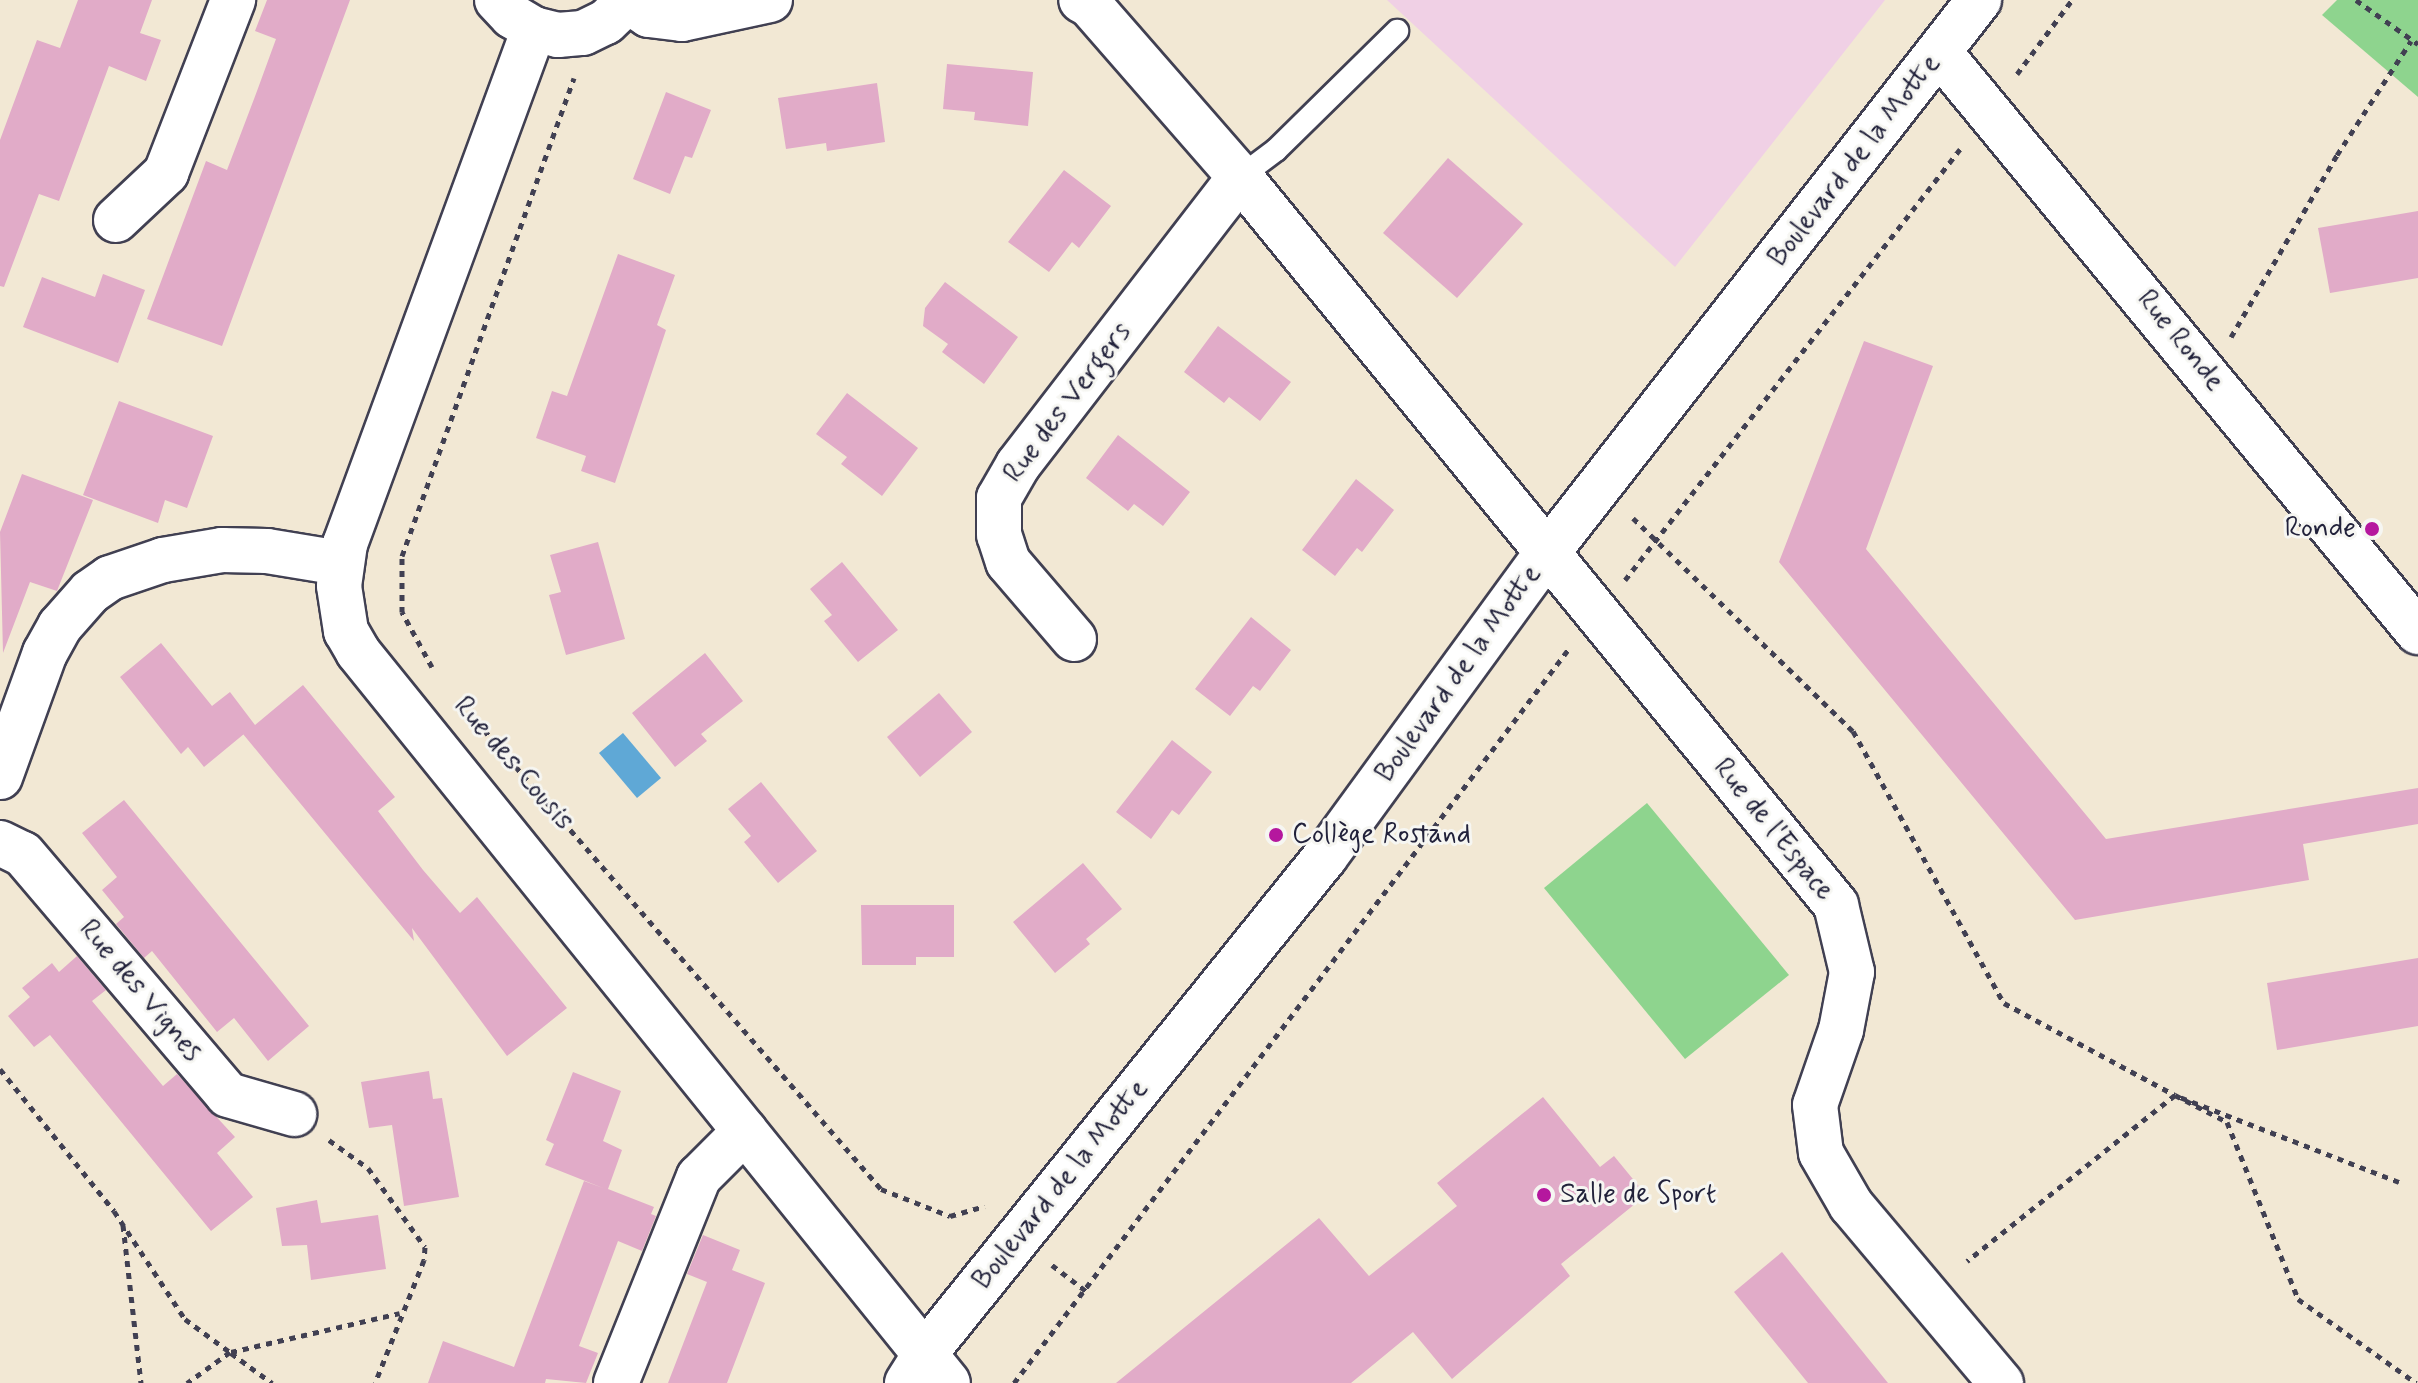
<!DOCTYPE html>
<meta charset="utf-8">
<style>
body{margin:0}
#map{position:relative;width:2418px;height:1383px;overflow:hidden;background:#f2e8d4;font-family:Mynerve,sans-serif}
div>[style]{position:absolute}
.built>*{inset:0;background:#f0d0e5}
.green>*{inset:0;background:#8ed48e}
.water>*{inset:0;background:#5fa8d6}
.building>*{inset:0;background:#e1abc8}
.path>*{height:5px;margin-top:-2.5px;transform-origin:0;background:repeating-linear-gradient(90deg,#414052 0 6px,transparent 0 12px)}
.roads{filter:drop-shadow(2px 0 #414052) drop-shadow(-2px 0 #414052) drop-shadow(0 2px #414052) drop-shadow(0 -2px #414052)}
.service>*{height:22px;margin:-11px;padding:0 11px;transform-origin:11px;border-radius:11px;background:#fff}
.minor>*{height:44px;margin:-22px;padding:0 22px;transform-origin:22px;border-radius:22px;background:#fff}
.tertiary>*{height:44px;margin:-22px;padding:0 22px;transform-origin:22px;border-radius:22px;background:#fff}
.dots>*{width:22px;height:22px;translate:-50% -50%;box-sizing:border-box;border:4px solid #f6f6f2;border-radius:50%}
span{translate:-50% -50%;white-space:nowrap;text-align:center;line-height:1.15;-webkit-text-stroke:6px #f6f6f2;paint-order:stroke}
.street-label{font-size:28px;color:#22223b}
.poi-label{font-size:28px;color:#22223b}
.right{translate:-100% -50%;text-align:right}
.left{translate:0 -50%;text-align:left}
</style>
<div id="map">
<div class="built">
<div style="clip-path:polygon(1387px 0,1885px 0,1675px 267px)"></div>
</div>
<div class="green">
<div style="clip-path:polygon(2337px 0,2418px 0,2418px 97px,2322px 15px)"></div>
<div style="clip-path:polygon(1647px 803px,1789px 975px,1685px 1059px,1544px 888px)"></div>
</div>
<div class="water">
<div style="clip-path:polygon(623px 733px,661px 778px,637px 798px,599px 753px)"></div>
</div>
<div class="building">
<div style="clip-path:polygon(78px 0,152px 0,140px 33px,161px 40px,146px 81px,109px 66px,59px 201px,39px 194px,4px 287px,0 286px,0 140px,37px 40px,60px 48px)"></div>
<div style="clip-path:polygon(267px 0,350px 0,222px 346px,147px 319px,206px 161px,227px 170px,257px 91px,276px 39px,255px 31px)"></div>
<div style="clip-path:polygon(947px 64px,1033px 72px,1028px 126px,974px 120px,975px 112px,943px 109px)"></div>
<div style="clip-path:polygon(877px 83px,885px 142px,827px 151px,826px 143px,786px 149px,778px 98px)"></div>
<div style="clip-path:polygon(666px 92px,711px 110px,692px 158px,685px 156px,670px 194px,633px 179px)"></div>
<div style="clip-path:polygon(1448px 158px,1523px 224px,1457px 298px,1383px 233px)"></div>
<div style="clip-path:polygon(1064px 170px,1111px 206px,1079px 248px,1072px 242px,1049px 272px,1008px 242px)"></div>
<div style="clip-path:polygon(2418px 211px,2418px 278px,2330px 293px,2318px 228px)"></div>
<div style="clip-path:polygon(618px 254px,675px 275px,657px 325px,666px 330px,615px 483px,581px 471px,586px 456px,536px 438px,552px 391px,567px 396px)"></div>
<div style="clip-path:polygon(103px 274px,145px 290px,118px 363px,23px 327px,42px 277px,95px 297px)"></div>
<div style="clip-path:polygon(945px 282px,1018px 337px,984px 384px,942px 352px,948px 344px,923px 326px,925px 308px)"></div>
<div style="clip-path:polygon(1218px 326px,1291px 382px,1260px 421px,1229px 397px,1224px 403px,1184px 372px)"></div>
<div style="clip-path:polygon(1864px 341px,1933px 366px,1866px 549px,2106px 839px,2418px 788px,2418px 824px,2303px 844px,2309px 880px,2075px 920px,1779px 562px)"></div>
<div style="clip-path:polygon(847px 393px,918px 448px,882px 496px,841px 464px,847px 457px,816px 434px)"></div>
<div style="clip-path:polygon(119px 401px,213px 436px,187px 508px,165px 500px,158px 523px,83px 495px)"></div>
<div style="clip-path:polygon(1118px 435px,1190px 492px,1163px 526px,1134px 504px,1128px 511px,1086px 478px)"></div>
<div style="clip-path:polygon(22px 474px,93px 500px,57px 591px,30px 582px,3px 653px,0 532px)"></div>
<div style="clip-path:polygon(1356px 479px,1394px 510px,1362px 552px,1357px 548px,1335px 576px,1302px 550px)"></div>
<div style="clip-path:polygon(598px 542px,625px 639px,566px 655px,549px 595px,561px 592px,550px 555px)"></div>
<div style="clip-path:polygon(842px 562px,898px 630px,858px 662px,824px 621px,832px 615px,810px 589px)"></div>
<div style="clip-path:polygon(1251px 617px,1291px 650px,1260px 691px,1253px 686px,1230px 716px,1195px 689px)"></div>
<div style="clip-path:polygon(161px 643px,212px 706px,230px 692px,255px 725px,303px 685px,395px 797px,378px 811px,423px 870px,460px 913px,477px 897px,567px 1008px,507px 1056px,412px 928px,414px 941px,243px 734px,250px 729px,204px 767px,188px 747px,181px 754px,120px 677px)"></div>
<div style="clip-path:polygon(705px 653px,743px 701px,701px 734px,707px 741px,675px 767px,632px 713px)"></div>
<div style="clip-path:polygon(939px 693px,972px 732px,920px 777px,887px 737px)"></div>
<div style="clip-path:polygon(1172px 740px,1212px 772px,1179px 815px,1172px 810px,1151px 839px,1116px 812px)"></div>
<div style="clip-path:polygon(761px 782px,817px 851px,778px 883px,744px 842px,751px 836px,728px 809px)"></div>
<div style="clip-path:polygon(124px 800px,309px 1026px,268px 1061px,234px 1018px,217px 1032px,152px 951px,144px 958px,116px 924px,124px 917px,102px 890px,117px 877px,82px 833px)"></div>
<div style="clip-path:polygon(1083px 863px,1122px 909px,1086px 939px,1090px 944px,1055px 973px,1013px 922px)"></div>
<div style="clip-path:polygon(861px 905px,954px 905px,954px 957px,916px 957px,916px 965px,862px 965px)"></div>
<div style="clip-path:polygon(77px 956px,106px 990px,92px 1001px,163px 1086px,177px 1074px,235px 1137px,217px 1153px,253px 1197px,211px 1231px,50px 1035px,34px 1047px,8px 1016px,30px 997px,22px 988px,52px 963px,59px 972px)"></div>
<div style="clip-path:polygon(2418px 958px,2418px 1026px,2277px 1050px,2267px 983px)"></div>
<div style="clip-path:polygon(429px 1071px,433px 1099px,442px 1098px,459px 1197px,404px 1206px,392px 1125px,369px 1128px,361px 1082px)"></div>
<div style="clip-path:polygon(573px 1072px,621px 1091px,603px 1141px,622px 1150px,608px 1189px,654px 1207px,651px 1214px,656px 1216px,642px 1251px,618px 1241px,579px 1346px,598px 1353px,586px 1383px,546px 1379px,545px 1383px,428px 1383px,443px 1341px,514px 1367px,584px 1181px,603px 1188px,545px 1165px,554px 1144px,546px 1140px)"></div>
<div style="clip-path:polygon(1543px 1097px,1600px 1167px,1614px 1156px,1646px 1195px,1561px 1264px,1570px 1276px,1452px 1379px,1413px 1332px,1351px 1383px,1116px 1383px,1319px 1218px,1369px 1276px,1457px 1206px,1437px 1183px)"></div>
<div style="clip-path:polygon(317px 1200px,321px 1223px,378px 1215px,386px 1269px,311px 1280px,307px 1245px,282px 1246px,276px 1208px)"></div>
<div style="clip-path:polygon(703px 1235px,740px 1250px,732px 1270px,765px 1283px,727px 1383px,668px 1383px,707px 1282px,687px 1274px)"></div>
<div style="clip-path:polygon(1782px 1252px,1888px 1383px,1808px 1383px,1734px 1292px)"></div>
</div>
<div class="path">
<div style="left:2356px;top:0;width:76px;rotate:35.4deg"></div>
<div style="left:2017px;top:74px;width:92px;rotate:-53.4deg"></div>
<div style="left:2231px;top:337px;width:211px;rotate:-59.8deg"></div>
<div style="left:2337px;top:155px;width:136px;rotate:-57deg"></div>
<div style="left:1633px;top:518px;width:306px;rotate:44.1deg"></div>
<div style="left:1853px;top:731px;width:311px;rotate:61deg"></div>
<div style="left:2004px;top:1003px;width:194px;rotate:28.3deg"></div>
<div style="left:2175px;top:1095px;width:266px;rotate:141.4deg"></div>
<div style="left:1625px;top:580px;width:546px;rotate:-52.14deg"></div>
<div style="left:432px;top:667px;width:63px;rotate:-118.6deg"></div>
<div style="left:402px;top:612px;width:56px;rotate:-90deg"></div>
<div style="left:402px;top:556px;width:508px;rotate:-70.21deg"></div>
<div style="left:484px;top:730px;width:607px;rotate:49.14deg"></div>
<div style="left:881px;top:1189px;width:74px;rotate:21.4deg"></div>
<div style="left:950px;top:1216px;width:36px;rotate:-16deg"></div>
<div style="left:0;top:1069px;width:182px;rotate:51.2deg"></div>
<div style="left:114px;top:1211px;width:129px;rotate:56.7deg"></div>
<div style="left:185px;top:1319px;width:56px;rotate:36.3deg"></div>
<div style="left:230px;top:1352px;width:53px;rotate:144.2deg"></div>
<div style="left:329px;top:1140px;width:48px;rotate:35.7deg"></div>
<div style="left:368px;top:1168px;width:97px;rotate:54.2deg"></div>
<div style="left:425px;top:1247px;width:13px;rotate:94deg"></div>
<div style="left:424px;top:1260px;width:132px;rotate:111.7deg"></div>
<div style="left:2399px;top:1182px;width:240px;rotate:-158.8deg"></div>
<div style="left:2175px;top:1095px;width:59px;rotate:27.4deg"></div>
<div style="left:2227px;top:1122px;width:191px;rotate:68.1deg"></div>
<div style="left:2298px;top:1299px;width:145px;rotate:35.4deg"></div>
<div style="left:123px;top:1225px;width:159px;rotate:83.5deg"></div>
<div style="left:1052px;top:1265px;width:43px;rotate:37.4deg"></div>
<div style="left:231px;top:1352px;width:173px;rotate:-13deg"></div>
<div style="left:231px;top:1353px;width:51px;rotate:36.2deg"></div>
<div style="left:1014px;top:1383px;width:919px;rotate:-52.92deg"></div>
</div>
<div class="roads">
<div class="service">
<div style="left:1240px;top:177px;width:45px;rotate:-36.9deg"></div>
<div style="left:1276px;top:150px;width:170px;rotate:-44.5deg"></div>
</div>
<div class="minor">
<div style="left:497px;top:0;width:22px;rotate:47deg"></div>
<div style="left:512px;top:16px;width:26px;rotate:31deg"></div>
<div style="left:534px;top:29px;width:25px;rotate:14deg"></div>
<div style="left:558px;top:35px;width:25px;rotate:-5deg"></div>
<div style="left:583px;top:33px;width:25px;rotate:-26deg"></div>
<div style="left:606px;top:22px;width:32px;rotate:-44deg"></div>
<div style="left:628px;top:1px;width:25px;rotate:34deg"></div>
<div style="left:649px;top:15px;width:33px;rotate:7deg"></div>
<div style="left:682px;top:19px;width:90px;rotate:-12.2deg"></div>
<div style="left:534px;top:29px;width:549px;rotate:110.15deg"></div>
<div style="left:345px;top:544px;width:42px;rotate:98.1deg"></div>
<div style="left:339px;top:586px;width:46px;rotate:81.2deg"></div>
<div style="left:346px;top:631px;width:24px;rotate:60deg"></div>
<div style="left:358px;top:652px;width:939px;rotate:51.09deg"></div>
<div style="left:1940px;top:53px;width:751px;rotate:50.46deg"></div>
<div style="left:1240px;top:177px;width:941px;rotate:50.69deg"></div>
<div style="left:1836px;top:905px;width:69px;rotate:76.6deg"></div>
<div style="left:1852px;top:972px;width:59px;rotate:100.7deg"></div>
<div style="left:1841px;top:1030px;width:79px;rotate:109.1deg"></div>
<div style="left:1815px;top:1105px;width:48px;rotate:82.9deg"></div>
<div style="left:1821px;top:1153px;width:60px;rotate:60deg"></div>
<div style="left:1851px;top:1205px;width:233px;rotate:49.9deg"></div>
<div style="left:116px;top:220px;width:69px;rotate:-43.2deg"></div>
<div style="left:166px;top:173px;width:186px;rotate:-68.8deg"></div>
<div style="left:1074px;top:639px;width:101px;rotate:-130.6deg"></div>
<div style="left:1008px;top:562px;width:28px;rotate:-108deg"></div>
<div style="left:999px;top:535px;width:37px;rotate:-90deg"></div>
<div style="left:999px;top:498px;width:38px;rotate:-60deg"></div>
<div style="left:1018px;top:465px;width:364px;rotate:-52.4deg"></div>
<div style="left:1240px;top:177px;width:228px;rotate:-131.1deg"></div>
<div style="left:1090px;top:5px;width:10px;rotate:-151deg"></div>
<div style="left:0;top:777px;width:132px;rotate:-70.1deg"></div>
<div style="left:45px;top:653px;width:31px;rotate:-61deg"></div>
<div style="left:60px;top:626px;width:45px;rotate:-48.6deg"></div>
<div style="left:90px;top:592px;width:24px;rotate:-35deg"></div>
<div style="left:110px;top:578px;width:56px;rotate:-18.8deg"></div>
<div style="left:163px;top:560px;width:60px;rotate:-9.6deg"></div>
<div style="left:222px;top:550px;width:45px;rotate:1.3deg"></div>
<div style="left:267px;top:551px;width:74px;rotate:9.3deg"></div>
<div style="left:0;top:843px;width:25px;rotate:26deg"></div>
<div style="left:23px;top:854px;width:316px;rotate:49.6deg"></div>
<div style="left:228px;top:1095px;width:69px;rotate:16.1deg"></div>
<div style="left:616px;top:1383px;width:222px;rotate:-68.1deg"></div>
<div style="left:699px;top:1177px;width:65px;rotate:-45deg"></div>
</div>
<div class="tertiary">
<div style="left:907px;top:1383px;width:36px;rotate:-58deg"></div>
<div style="left:926px;top:1352px;width:636px;rotate:-51.13deg"></div>
<div style="left:1325px;top:857px;width:376px;rotate:-53.9deg"></div>
<div style="left:1547px;top:553px;width:702px;rotate:-52deg"></div>
</div>
</div>
<div class="dots">
<div style="left:2372px;top:529px;background:#b5179e"></div>
<div style="left:1276px;top:835px;background:#b5179e"></div>
<div style="left:1544px;top:1195px;background:#b5179e"></div>
</div>
<div class="street-label">
<span style="left:1855px;top:161px;rotate:-52deg">Boulevard de la Motte</span>
<span style="left:2180px;top:341px;rotate:51deg">Rue Ronde</span>
<span style="left:1068px;top:403px;rotate:-53deg">Rue des Vergers</span>
<span style="left:1459px;top:674px;rotate:-54deg">Boulevard de la Motte</span>
<span style="left:513px;top:764px;rotate:49deg">Rue des Cousis</span>
<span style="left:1773px;top:830px;rotate:51deg">Rue de l'Espace</span>
<span style="left:140px;top:991px;rotate:50deg">Rue des Vignes</span>
<span style="left:1061px;top:1185px;rotate:-51deg">Boulevard de la Motte</span>
</div>
<div class="poi-label">
<span class="right" style="left:2356px;top:529px">Ronde</span>
<span class="left" style="left:1292px;top:835px">Collège Rostand</span>
<span class="left" style="left:1560px;top:1195px">Salle de Sport</span>
</div>
</div>
